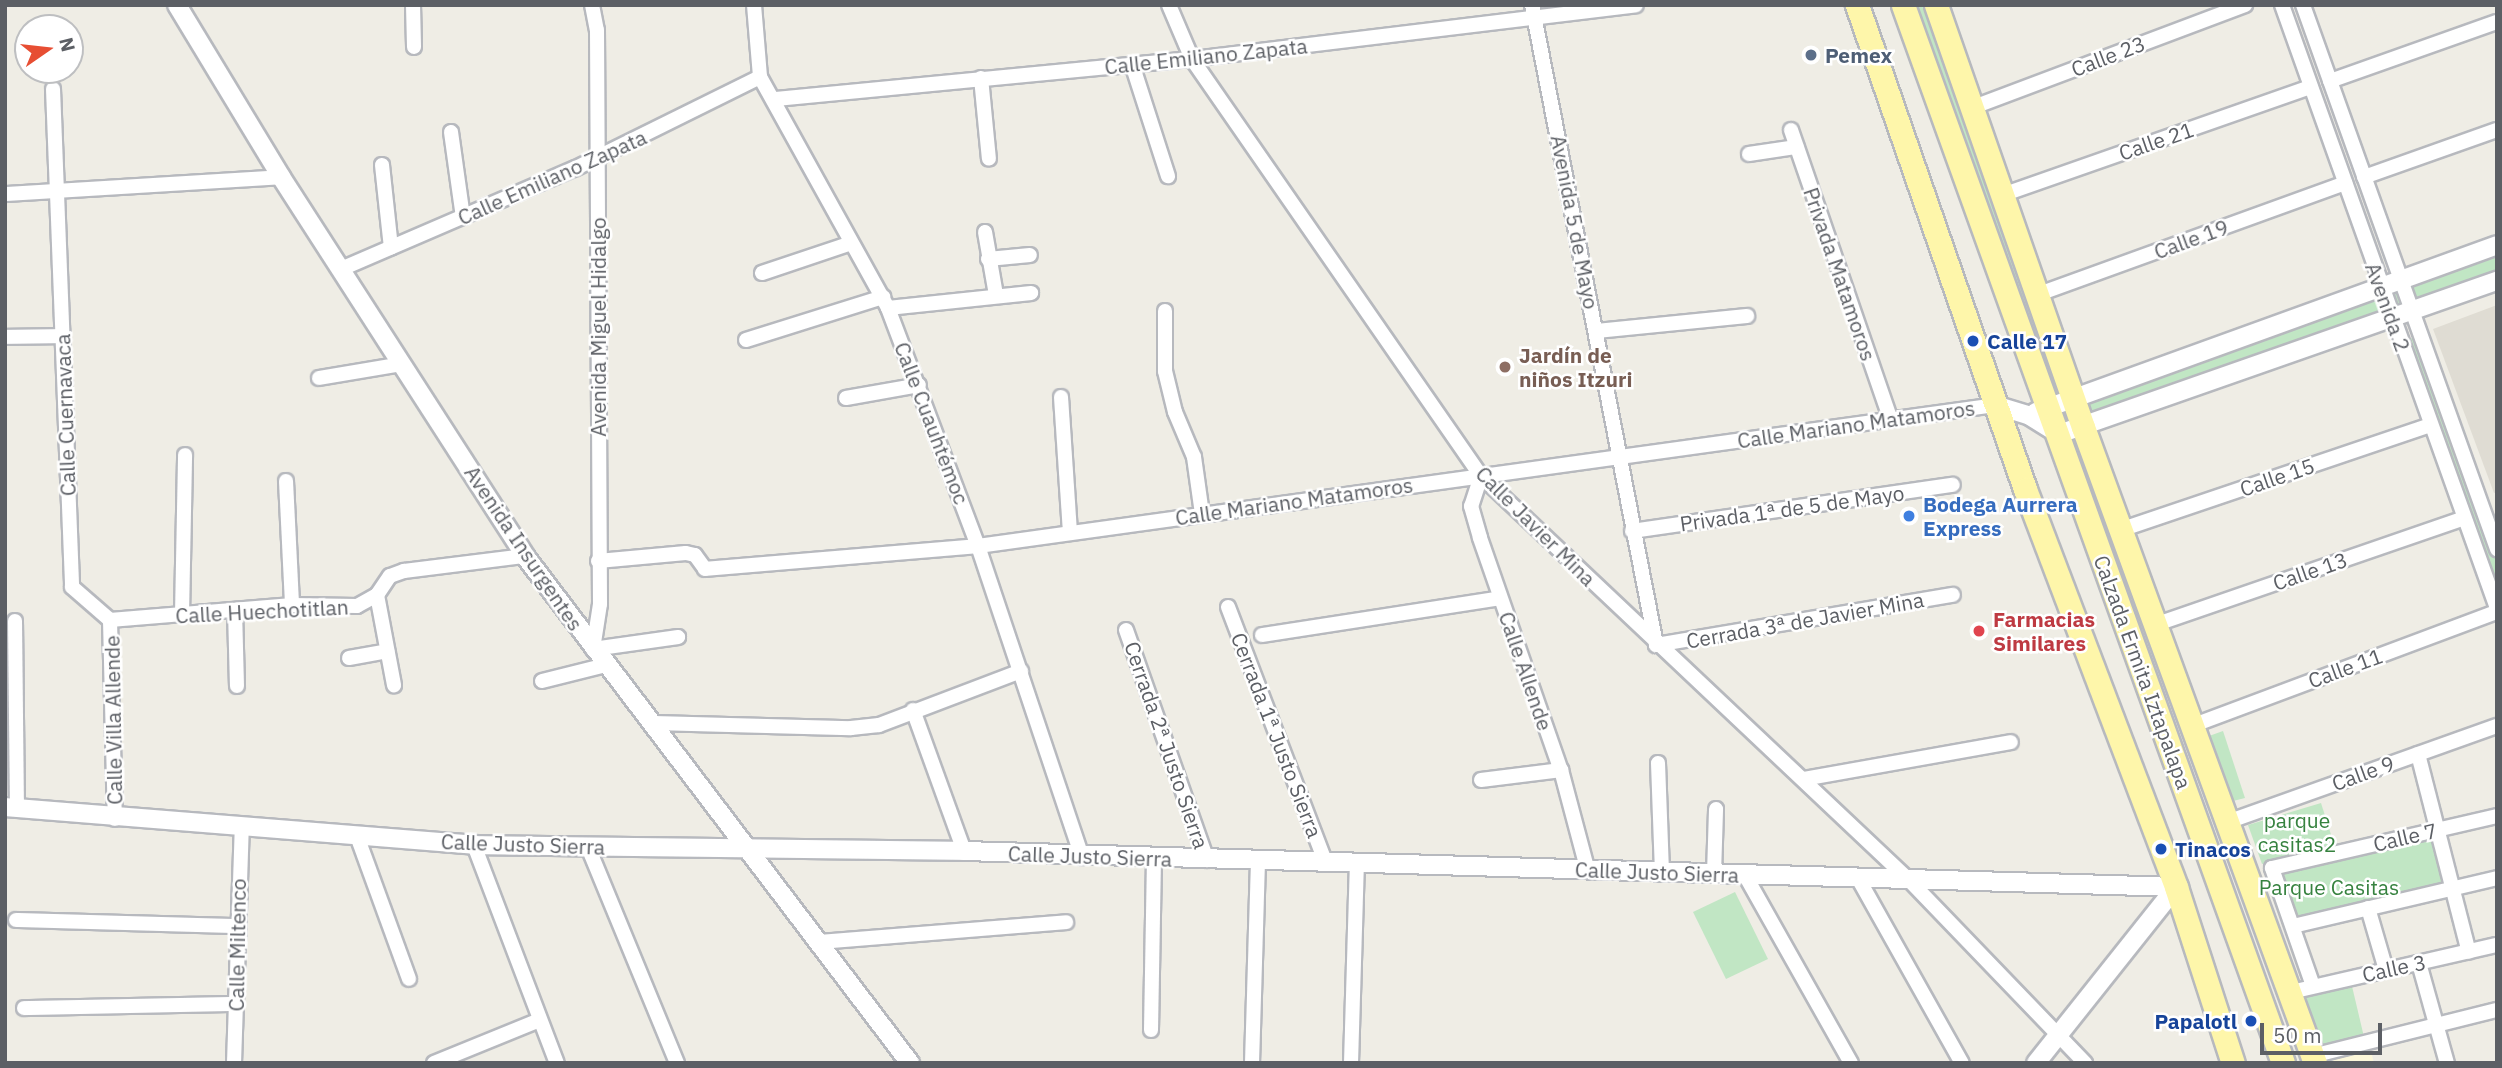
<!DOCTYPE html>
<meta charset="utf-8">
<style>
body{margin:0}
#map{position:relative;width:2502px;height:1068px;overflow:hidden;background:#efede5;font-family:"IBM Plex Sans",sans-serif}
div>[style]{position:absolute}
.commercial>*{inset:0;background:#fdf8db}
.education>*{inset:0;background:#dfdcd3}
.green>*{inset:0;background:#c1e6c4}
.roads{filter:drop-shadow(2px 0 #b7b9be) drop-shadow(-2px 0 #b7b9be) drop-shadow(0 2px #b7b9be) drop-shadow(0 -2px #b7b9be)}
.minor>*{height:14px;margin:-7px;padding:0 7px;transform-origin:7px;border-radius:7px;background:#fff}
.tertiary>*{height:18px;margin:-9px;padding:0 9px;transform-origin:9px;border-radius:9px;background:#fff}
.primary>*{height:23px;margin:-11.5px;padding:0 11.5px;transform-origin:11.5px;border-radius:11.5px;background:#fef6aa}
.dots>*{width:19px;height:19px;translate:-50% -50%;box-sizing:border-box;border:4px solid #fff;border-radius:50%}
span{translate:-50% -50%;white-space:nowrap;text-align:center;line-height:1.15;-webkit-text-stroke:5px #fff;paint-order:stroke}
.service-label{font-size:21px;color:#4e5e75;font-weight:700}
.left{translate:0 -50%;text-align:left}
.street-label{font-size:21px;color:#5c5f65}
.transit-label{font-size:21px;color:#164399;font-weight:700}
.right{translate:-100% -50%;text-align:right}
.education-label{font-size:21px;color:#785e54;font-weight:700}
.shop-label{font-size:21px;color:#366cbe;font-weight:700}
.health-label{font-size:21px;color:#be3a42;font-weight:700}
.park-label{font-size:21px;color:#36823f}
.frame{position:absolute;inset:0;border:7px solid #5c5f65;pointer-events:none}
.north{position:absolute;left:14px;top:14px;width:70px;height:70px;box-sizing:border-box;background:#fff;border:2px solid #bebfc1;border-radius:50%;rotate:76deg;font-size:19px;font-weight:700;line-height:28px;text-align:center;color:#5c5f65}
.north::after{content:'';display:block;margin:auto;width:24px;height:32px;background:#e74e33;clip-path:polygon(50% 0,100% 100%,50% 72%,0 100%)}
.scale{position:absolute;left:2260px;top:1023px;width:122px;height:32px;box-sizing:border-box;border:4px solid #5c5f65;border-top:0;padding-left:9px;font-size:21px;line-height:24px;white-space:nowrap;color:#5c5f65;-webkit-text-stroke:5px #fff;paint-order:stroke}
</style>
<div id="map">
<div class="commercial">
<div style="clip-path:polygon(2369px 1044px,2374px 1063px,2334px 1063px,2332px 1057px)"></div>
</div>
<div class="education">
<div style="clip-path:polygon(2497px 305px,2497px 492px,2494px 493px,2433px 329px)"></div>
</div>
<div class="green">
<div style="clip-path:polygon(1911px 5px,1922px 5px,2053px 373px,2042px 373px)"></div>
<div style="clip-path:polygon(2497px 255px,2497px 274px,2094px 415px,2086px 398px)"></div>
<div style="clip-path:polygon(2416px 337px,2497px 560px,2497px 598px,2405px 340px)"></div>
<div style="clip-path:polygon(2223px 731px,2245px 798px,2233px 801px,2209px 736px)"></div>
<div style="clip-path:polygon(2321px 803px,2334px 844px,2262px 864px,2248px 825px)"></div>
<div style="clip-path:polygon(2436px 835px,2450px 886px,2297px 922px,2278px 870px)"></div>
<div style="clip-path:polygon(1735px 892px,1768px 959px,1726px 979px,1693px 912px)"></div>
<div style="clip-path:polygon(2351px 982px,2364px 1037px,2319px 1049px,2303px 994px)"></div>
</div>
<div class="roads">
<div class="minor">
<div style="left:413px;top:5px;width:42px;rotate:88.6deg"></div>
<div style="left:592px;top:5px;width:25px;rotate:79deg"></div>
<div style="left:597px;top:30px;width:574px;rotate:89.7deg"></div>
<div style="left:600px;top:604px;width:46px;rotate:98.8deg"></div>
<div style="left:593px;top:649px;width:86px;rotate:-8deg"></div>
<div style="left:754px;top:5px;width:72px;rotate:85.2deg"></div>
<div style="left:760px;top:77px;width:264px;rotate:61deg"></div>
<div style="left:888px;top:308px;width:254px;rotate:69.3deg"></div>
<div style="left:978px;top:546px;width:328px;rotate:71.5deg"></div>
<div style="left:1169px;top:5px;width:59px;rotate:66.9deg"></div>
<div style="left:1192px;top:59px;width:507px;rotate:55.28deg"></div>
<div style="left:1481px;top:476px;width:589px;rotate:43.35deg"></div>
<div style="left:1909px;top:880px;width:254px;rotate:46.1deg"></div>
<div style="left:1532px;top:5px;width:652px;rotate:79.03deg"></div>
<div style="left:1656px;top:645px;width:301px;rotate:-9.6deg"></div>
<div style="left:2282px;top:5px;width:640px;rotate:70.38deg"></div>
<div style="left:2303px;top:5px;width:578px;rotate:70.37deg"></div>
<div style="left:1132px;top:64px;width:118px;rotate:72.2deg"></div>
<div style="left:981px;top:78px;width:81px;rotate:84.4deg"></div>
<div style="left:2330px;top:81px;width:177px;rotate:-19.5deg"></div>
<div style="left:53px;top:89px;width:498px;rotate:87.8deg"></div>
<div style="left:72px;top:587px;width:50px;rotate:41deg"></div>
<div style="left:775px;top:99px;width:419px;rotate:-5.5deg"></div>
<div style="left:1192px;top:59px;width:447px;rotate:-6.9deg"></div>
<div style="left:1971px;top:108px;width:293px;rotate:-20.6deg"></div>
<div style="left:1791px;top:130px;width:305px;rotate:71deg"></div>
<div style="left:451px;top:132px;width:86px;rotate:82deg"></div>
<div style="left:1749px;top:154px;width:48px;rotate:-8.5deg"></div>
<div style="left:382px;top:165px;width:83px;rotate:83.8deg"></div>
<div style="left:2364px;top:177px;width:141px;rotate:-19.5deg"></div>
<div style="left:5px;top:194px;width:277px;rotate:-3.5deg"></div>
<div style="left:2002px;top:195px;width:327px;rotate:-19.3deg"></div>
<div style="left:985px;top:232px;width:64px;rotate:80.1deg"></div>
<div style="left:988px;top:259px;width:42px;rotate:-5.4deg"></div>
<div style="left:341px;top:269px;width:256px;rotate:-23.3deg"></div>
<div style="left:576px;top:168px;width:205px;rotate:-26.3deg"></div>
<div style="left:762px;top:273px;width:94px;rotate:-18.6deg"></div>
<div style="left:2036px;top:295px;width:329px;rotate:-19.9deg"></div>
<div style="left:888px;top:308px;width:144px;rotate:-6deg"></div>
<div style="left:1165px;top:311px;width:60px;rotate:90deg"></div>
<div style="left:1165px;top:371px;width:42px;rotate:76.3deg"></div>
<div style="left:1175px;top:412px;width:49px;rotate:67.1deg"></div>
<div style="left:1194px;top:457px;width:58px;rotate:82deg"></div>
<div style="left:1596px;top:331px;width:152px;rotate:-5.7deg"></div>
<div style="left:5px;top:337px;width:57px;rotate:-1deg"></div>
<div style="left:746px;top:340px;width:144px;rotate:-17.4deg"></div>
<div style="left:319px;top:378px;width:84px;rotate:-9.6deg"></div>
<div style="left:1061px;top:397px;width:134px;rotate:86.2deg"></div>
<div style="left:846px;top:398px;width:74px;rotate:-10.1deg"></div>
<div style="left:1481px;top:476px;width:32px;rotate:108deg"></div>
<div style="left:1471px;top:506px;width:33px;rotate:74deg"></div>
<div style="left:1480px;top:538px;width:246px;rotate:70.8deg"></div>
<div style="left:1561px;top:770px;width:101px;rotate:75.1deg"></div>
<div style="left:286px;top:481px;width:124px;rotate:87.2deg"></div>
<div style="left:2123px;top:529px;width:325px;rotate:-18.7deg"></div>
<div style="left:1632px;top:531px;width:324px;rotate:-8.2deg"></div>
<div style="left:598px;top:561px;width:88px;rotate:-5.2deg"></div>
<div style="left:686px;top:553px;width:9px;rotate:13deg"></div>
<div style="left:695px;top:555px;width:17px;rotate:54deg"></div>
<div style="left:705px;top:569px;width:274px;rotate:-4.8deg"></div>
<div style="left:978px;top:546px;width:1027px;rotate:-7.89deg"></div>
<div style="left:377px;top:595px;width:92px;rotate:79.3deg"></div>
<div style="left:1228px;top:607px;width:274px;rotate:69.1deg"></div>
<div style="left:235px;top:610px;width:76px;rotate:88.5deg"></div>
<div style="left:182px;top:615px;width:160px;rotate:-88.9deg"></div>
<div style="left:110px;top:620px;width:183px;rotate:-4.7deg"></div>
<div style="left:292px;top:605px;width:65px;rotate:0.9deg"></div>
<div style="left:357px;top:606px;width:23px;rotate:-29deg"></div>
<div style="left:377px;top:595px;width:23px;rotate:-56deg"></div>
<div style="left:390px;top:576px;width:15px;rotate:-20deg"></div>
<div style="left:404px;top:571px;width:122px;rotate:-7.1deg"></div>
<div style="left:110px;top:620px;width:199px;rotate:88.6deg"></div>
<div style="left:15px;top:621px;width:188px;rotate:89.4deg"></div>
<div style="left:2157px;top:624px;width:325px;rotate:-19deg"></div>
<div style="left:1126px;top:630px;width:244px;rotate:70.6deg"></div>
<div style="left:1262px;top:635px;width:241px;rotate:-8.8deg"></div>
<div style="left:349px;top:658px;width:39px;rotate:-10deg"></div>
<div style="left:542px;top:681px;width:66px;rotate:-14deg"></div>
<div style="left:913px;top:710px;width:150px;rotate:70.1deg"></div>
<div style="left:654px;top:723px;width:197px;rotate:1.5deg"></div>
<div style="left:851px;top:728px;width:28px;rotate:-6deg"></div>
<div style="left:879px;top:725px;width:152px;rotate:-20.8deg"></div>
<div style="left:2194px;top:725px;width:323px;rotate:-20.5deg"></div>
<div style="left:2418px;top:754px;width:204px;rotate:75.6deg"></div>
<div style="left:1658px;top:763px;width:109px;rotate:87.9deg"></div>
<div style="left:1804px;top:779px;width:210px;rotate:-10.1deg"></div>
<div style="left:1481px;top:780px;width:81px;rotate:-7.1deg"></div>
<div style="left:2230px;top:821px;width:283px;rotate:-19.6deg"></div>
<div style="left:357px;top:836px;width:152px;rotate:70deg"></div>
<div style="left:474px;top:845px;width:233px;rotate:69.2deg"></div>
<div style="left:588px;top:847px;width:234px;rotate:67.6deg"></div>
<div style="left:1714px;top:874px;width:65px;rotate:-88.2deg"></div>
<div style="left:1745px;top:875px;width:216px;rotate:60.6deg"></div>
<div style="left:1858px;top:878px;width:212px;rotate:60.7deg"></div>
<div style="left:2368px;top:908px;width:65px;rotate:73.8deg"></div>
<div style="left:16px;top:920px;width:219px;rotate:1.6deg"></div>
<div style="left:2293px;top:926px;width:210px;rotate:-13.2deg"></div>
<div style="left:820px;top:942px;width:247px;rotate:-4.6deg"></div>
<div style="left:2419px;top:963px;width:104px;rotate:74.4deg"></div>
<div style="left:2313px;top:986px;width:125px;rotate:-109.2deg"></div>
<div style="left:2272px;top:868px;width:231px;rotate:-13deg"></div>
<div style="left:2291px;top:992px;width:211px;rotate:-12.9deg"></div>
<div style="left:24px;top:1008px;width:212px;rotate:-1.1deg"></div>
<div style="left:1151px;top:1030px;width:171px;rotate:-89deg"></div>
<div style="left:2312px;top:1056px;width:191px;rotate:-14deg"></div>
<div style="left:234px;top:1063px;width:235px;rotate:-88.1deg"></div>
<div style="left:434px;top:1063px;width:114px;rotate:-22.1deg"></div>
<div style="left:1252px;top:1063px;width:202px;rotate:-88.3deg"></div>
<div style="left:1351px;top:1063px;width:198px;rotate:-88.3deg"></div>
</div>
<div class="tertiary">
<div style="left:177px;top:5px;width:201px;rotate:58.8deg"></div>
<div style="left:281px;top:177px;width:451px;rotate:57.2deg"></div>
<div style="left:525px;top:556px;width:637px;rotate:52.79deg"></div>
<div style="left:1995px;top:405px;width:37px;rotate:17deg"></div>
<div style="left:2030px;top:416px;width:34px;rotate:32deg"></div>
<div style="left:2059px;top:434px;width:464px;rotate:-19.3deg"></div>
<div style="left:2036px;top:412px;width:490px;rotate:-19.9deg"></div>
<div style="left:5px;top:807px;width:471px;rotate:4.6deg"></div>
<div style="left:474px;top:845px;width:490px;rotate:0.7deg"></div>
<div style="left:964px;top:851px;width:1213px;rotate:1.7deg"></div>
<div style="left:2036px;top:1063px;width:225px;rotate:-51.5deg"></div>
</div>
<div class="primary">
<div style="left:1857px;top:5px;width:512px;rotate:70.86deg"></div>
<div style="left:2025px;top:489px;width:426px;rotate:69.2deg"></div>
<div style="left:2176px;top:887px;width:185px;rotate:72.1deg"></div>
<div style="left:1903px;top:5px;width:1124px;rotate:70.24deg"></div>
<div style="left:1936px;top:5px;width:447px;rotate:70.8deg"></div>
<div style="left:2083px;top:427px;width:677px;rotate:69.96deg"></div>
</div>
</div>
<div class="dots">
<div style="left:1811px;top:55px;background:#5c6f8a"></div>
<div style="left:1973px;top:341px;background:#1a4fb4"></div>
<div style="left:1505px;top:367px;background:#8d6e63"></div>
<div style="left:1909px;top:516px;background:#3f7fe0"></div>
<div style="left:1979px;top:631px;background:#e0444e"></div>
<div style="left:2161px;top:849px;background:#1a4fb4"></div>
<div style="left:2251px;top:1021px;background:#1a4fb4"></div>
</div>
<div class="service-label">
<span class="left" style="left:1825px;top:55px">Pemex</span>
</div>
<div class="street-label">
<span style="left:1206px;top:56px;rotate:-6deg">Calle Emiliano Zapata</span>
<span style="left:2108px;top:56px;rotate:-21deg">Calle 23</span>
<span style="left:2156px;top:141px;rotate:-19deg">Calle 21</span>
<span style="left:552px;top:177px;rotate:-24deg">Calle Emiliano Zapata</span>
<span style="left:1575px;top:222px;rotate:79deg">Avenida 5 de Mayo</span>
<span style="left:2191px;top:239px;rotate:-20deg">Calle 19</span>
<span style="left:1840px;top:274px;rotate:71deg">Privada Matamoros</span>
<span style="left:2388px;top:307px;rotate:70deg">Avenida 2</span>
<span style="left:598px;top:327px;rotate:-90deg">Avenida Miguel Hidalgo</span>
<span style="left:65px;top:415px;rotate:-92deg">Calle Cuernavaca</span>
<span style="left:932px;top:423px;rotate:69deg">Calle Cuauhtémoc</span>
<span style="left:1856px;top:424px;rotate:-8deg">Calle Mariano Matamoros</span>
<span style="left:2277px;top:477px;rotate:-19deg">Calle 15</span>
<span style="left:1294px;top:501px;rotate:-8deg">Calle Mariano Matamoros</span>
<span style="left:1792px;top:508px;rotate:-8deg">Privada 1ª de 5 de Mayo</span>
<span style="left:1536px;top:526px;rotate:45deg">Calle Javier Mina</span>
<span style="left:524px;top:548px;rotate:56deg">Avenida Insurgentes</span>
<span style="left:2310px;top:571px;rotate:-19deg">Calle 13</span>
<span style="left:262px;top:611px;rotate:-3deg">Calle Huechotitlan</span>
<span style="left:1805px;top:620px;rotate:-10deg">Cerrada 3ª de Javier Mina</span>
<span style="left:2345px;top:668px;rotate:-20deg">Calle 11</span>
<span style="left:1526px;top:671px;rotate:71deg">Calle Allende</span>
<span style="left:2143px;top:672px;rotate:70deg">Calzada Ermita Iztapalapa</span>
<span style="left:113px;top:720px;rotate:-91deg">Calle Villa Allende</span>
<span style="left:1277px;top:735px;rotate:69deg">Cerrada 1ª Justo Sierra</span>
<span style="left:1167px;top:745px;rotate:71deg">Cerrada 2ª Justo Sierra</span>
<span style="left:2363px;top:773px;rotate:-20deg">Calle 9</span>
<span style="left:2405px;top:837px;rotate:-13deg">Calle 7</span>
<span style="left:523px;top:844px;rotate:2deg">Calle Justo Sierra</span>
<span style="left:1090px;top:856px;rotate:2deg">Calle Justo Sierra</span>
<span style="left:1657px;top:872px;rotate:2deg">Calle Justo Sierra</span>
<span style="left:237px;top:945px;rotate:-89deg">Calle Miltenco</span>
<span style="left:2394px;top:968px;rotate:-12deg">Calle 3</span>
</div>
<div class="transit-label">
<span class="left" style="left:1987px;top:341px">Calle 17</span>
<span class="left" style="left:2175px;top:849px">Tinacos</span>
<span class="right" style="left:2237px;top:1021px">Papalotl</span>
</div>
<div class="education-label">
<span class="left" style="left:1519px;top:367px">Jardín de<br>niños Itzuri</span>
</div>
<div class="shop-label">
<span class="left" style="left:1923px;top:516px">Bodega Aurrera<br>Express</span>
</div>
<div class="health-label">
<span class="left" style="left:1993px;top:631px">Farmacias<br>Similares</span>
</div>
<div class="park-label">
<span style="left:2297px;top:832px">parque<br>casitas2</span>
<span style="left:2329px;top:887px">Parque Casitas</span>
</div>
<div class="frame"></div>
<div class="north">N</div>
<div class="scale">50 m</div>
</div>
